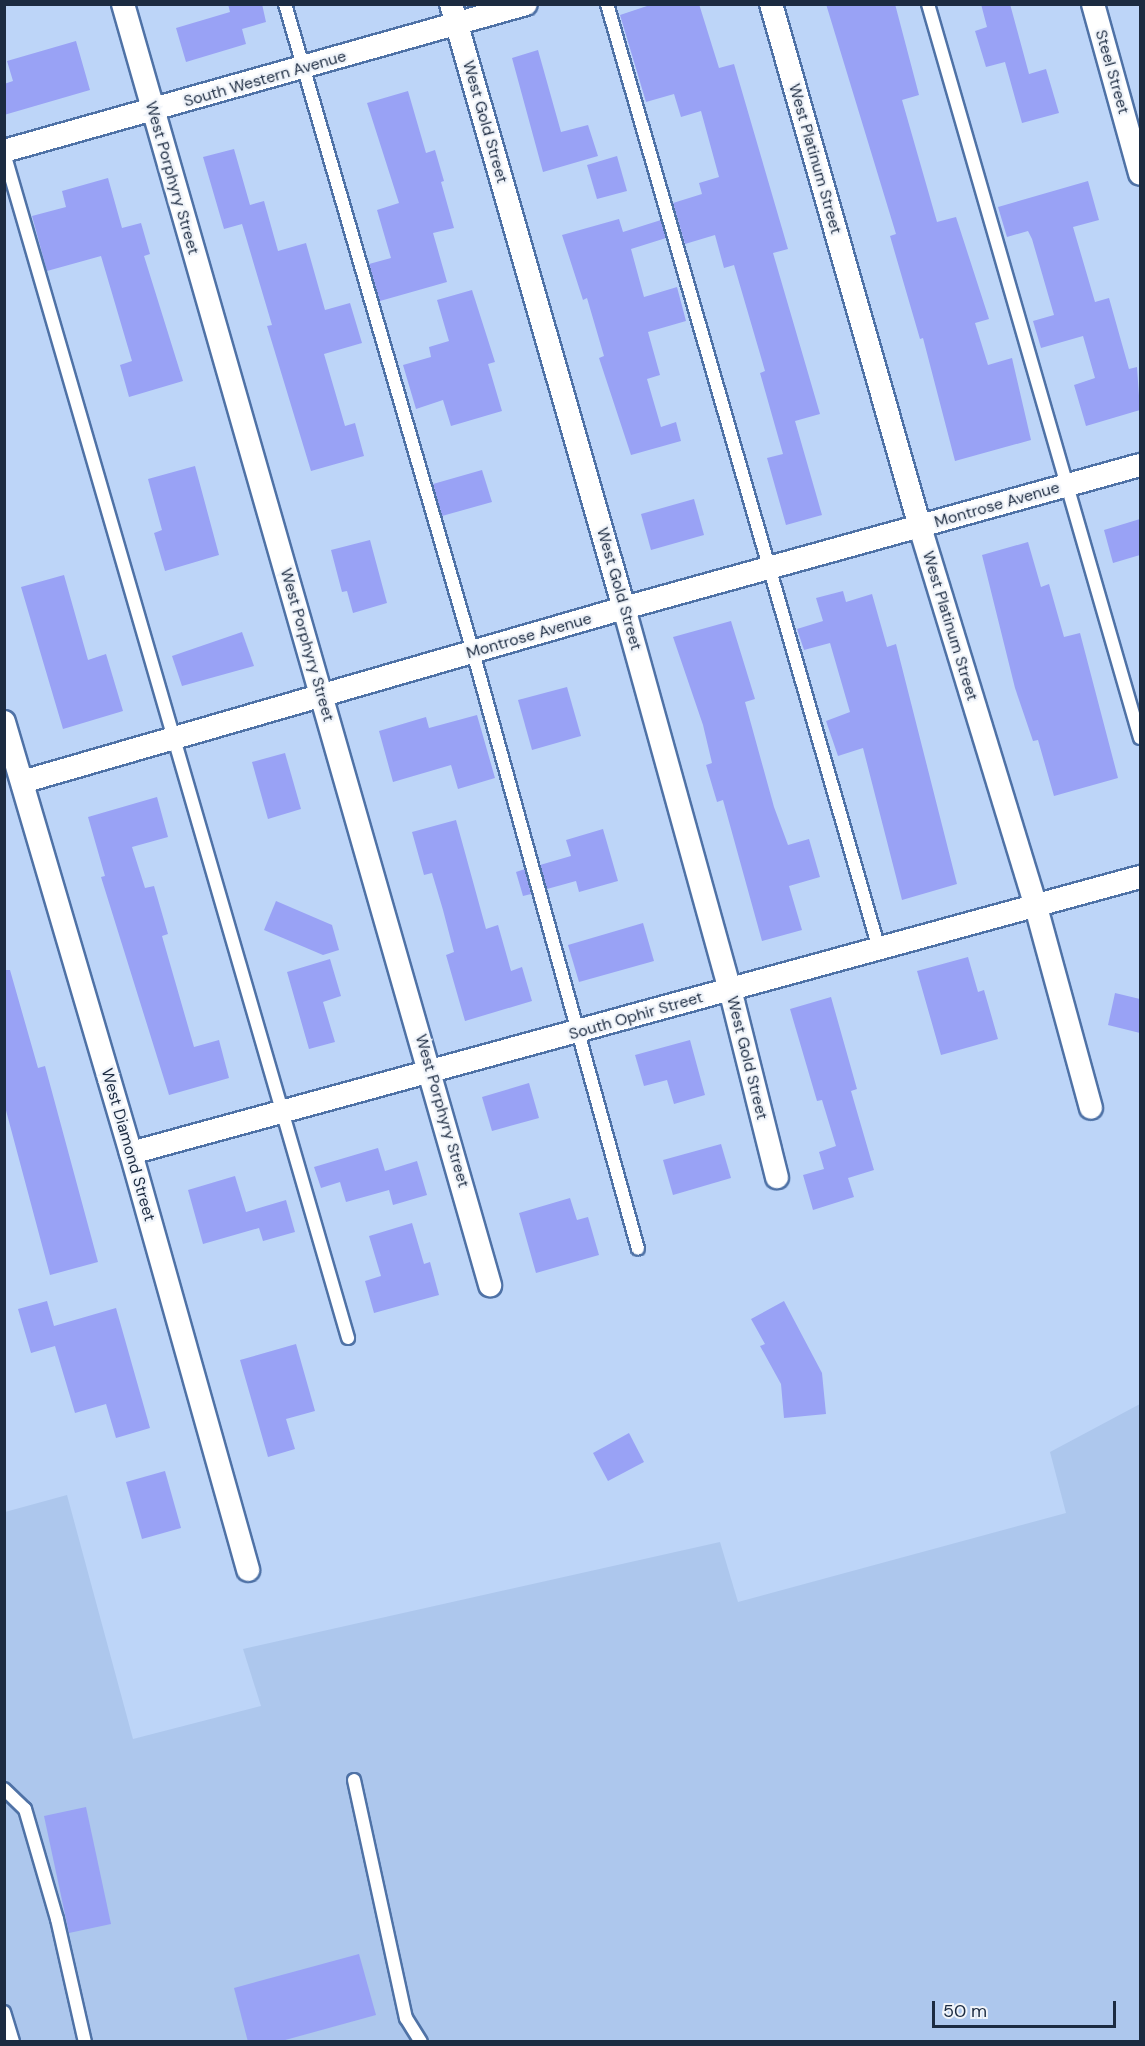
<!DOCTYPE html>
<style>
body{margin:0}
#map{position:relative;width:1145px;height:2046px;overflow:hidden;background:#bdd5f8;font-family:"DM Sans",sans-serif}
div>[style]{position:absolute}
.built>*{inset:0;background:#adc7ed}
.building>*{inset:0;background:#99a2f5}
.roads{filter:drop-shadow(2px 0 #4f72a6) drop-shadow(-2px 0 #4f72a6) drop-shadow(0 2px #4f72a6) drop-shadow(0 -2px #4f72a6)}
.lane>*{height:12px;margin:-6px;padding:0 6px;transform-origin:6px;border-radius:6px;background:#fff}
.street>*{height:22px;margin:-11px;padding:0 11px;transform-origin:11px;border-radius:11px;background:#fff}
span{translate:-50% -50%;white-space:nowrap;text-align:center;line-height:1.15;-webkit-text-stroke:4.5px #f0f4fa;paint-order:stroke}
.street-label{font-size:16px;color:#1c2b41}
.frame{position:absolute;inset:0;border:6px solid #1c2b41;pointer-events:none}
.scale{position:absolute;left:932px;top:2001px;width:184px;height:27px;box-sizing:border-box;border:3px solid #1c2b41;border-top:0;padding-left:8px;font-size:18px;line-height:21px;white-space:nowrap;color:#1c2b41;-webkit-text-stroke:4px #f0f4fa;paint-order:stroke}
</style>
<div id="map">
<div class="built">
<div style="clip-path:polygon(1140px 1404px,1140px 2041px,5px 2042px,5px 1512px,67px 1495px,133px 1739px,261px 1706px,243px 1649px,720px 1542px,738px 1602px,1066px 1513px,1050px 1452px)"></div>
</div>
<div class="building">
<div style="clip-path:polygon(228px 4px,262px 4px,266px 22px,242px 29px,246px 44px,186px 62px,176px 28px,230px 12px)"></div>
<div style="clip-path:polygon(653px 4px,699px 4px,719px 68px,734px 64px,788px 249px,773px 253px,820px 414px,795px 421px,822px 515px,786px 525px,767px 458px,783px 454px,760px 373px,765px 371px,734px 265px,724px 268px,715px 235px,685px 244px,673px 203px,702px 194px,699px 183px,719px 177px,701px 111px,681px 117px,674px 94px,646px 102px,620px 15px)"></div>
<div style="clip-path:polygon(826px 4px,895px 4px,919px 95px,902px 100px,937px 222px,956px 217px,989px 319px,975px 323px,988px 365px,1012px 358px,1031px 440px,955px 461px,923px 338px,920px 339px,890px 236px,896px 234px)"></div>
<div style="clip-path:polygon(981px 4px,1010px 4px,1029px 74px,1046px 69px,1059px 113px,1022px 123px,1005px 62px,986px 67px,975px 31px,987px 27px)"></div>
<div style="clip-path:polygon(76px 41px,90px 90px,4px 115px,4px 84px,13px 81px,7px 61px)"></div>
<div style="clip-path:polygon(538px 50px,561px 132px,588px 125px,598px 156px,543px 172px,512px 58px)"></div>
<div style="clip-path:polygon(408px 91px,426px 153px,435px 150px,444px 181px,441px 182px,454px 228px,433px 233px,447px 282px,380px 301px,369px 264px,391px 258px,377px 210px,399px 203px,367px 103px)"></div>
<div style="clip-path:polygon(234px 149px,250px 205px,264px 201px,278px 251px,306px 243px,325px 310px,350px 303px,362px 343px,324px 354px,345px 426px,355px 423px,364px 456px,311px 471px,267px 326px,272px 325px,242px 224px,224px 229px,203px 157px)"></div>
<div style="clip-path:polygon(617px 156px,627px 191px,597px 199px,587px 165px)"></div>
<div style="clip-path:polygon(108px 178px,122px 228px,141px 223px,150px 254px,144px 256px,183px 381px,129px 397px,120px 365px,132px 361px,101px 256px,47px 271px,32px 216px,66px 207px,62px 191px)"></div>
<div style="clip-path:polygon(1088px 181px,1099px 220px,1073px 227px,1095px 302px,1109px 298px,1129px 369px,1137px 367px,1140px 410px,1086px 426px,1074px 385px,1095px 378px,1083px 336px,1041px 348px,1033px 321px,1054px 315px,1032px 239px,1028px 231px,1007px 237px,998px 207px)"></div>
<div style="clip-path:polygon(619px 219px,623px 232px,661px 220px,666px 238px,631px 249px,644px 297px,677px 287px,686px 321px,648px 332px,660px 375px,647px 379px,661px 427px,676px 422px,681px 441px,631px 455px,599px 358px,604px 356px,587px 298px,583px 300px,562px 235px)"></div>
<div style="clip-path:polygon(472px 290px,495px 362px,488px 364px,502px 411px,451px 426px,443px 400px,416px 409px,403px 365px,431px 357px,429px 347px,449px 341px,437px 300px)"></div>
<div style="clip-path:polygon(195px 466px,219px 555px,165px 571px,154px 533px,162px 530px,148px 479px)"></div>
<div style="clip-path:polygon(482px 470px,492px 502px,442px 516px,433px 484px)"></div>
<div style="clip-path:polygon(694px 499px,704px 535px,651px 550px,641px 514px)"></div>
<div style="clip-path:polygon(1140px 519px,1140px 555px,1113px 563px,1104px 530px)"></div>
<div style="clip-path:polygon(370px 540px,387px 603px,353px 613px,347px 591px,342px 592px,331px 550px)"></div>
<div style="clip-path:polygon(1028px 542px,1041px 587px,1049px 584px,1064px 637px,1080px 633px,1118px 778px,1054px 796px,1038px 740px,1033px 741px,1015px 688px,982px 555px)"></div>
<div style="clip-path:polygon(64px 575px,88px 660px,106px 654px,123px 711px,63px 729px,21px 587px)"></div>
<div style="clip-path:polygon(843px 591px,846px 602px,872px 594px,887px 647px,896px 644px,957px 884px,902px 900px,863px 748px,838px 756px,826px 721px,850px 712px,830px 643px,804px 650px,797px 629px,823px 621px,816px 598px)"></div>
<div style="clip-path:polygon(731px 621px,755px 699px,745px 702px,774px 807px,788px 845px,809px 839px,820px 877px,789px 886px,802px 930px,762px 941px,723px 800px,717px 802px,706px 765px,712px 763px,703px 725px,673px 637px)"></div>
<div style="clip-path:polygon(242px 632px,254px 666px,182px 686px,172px 656px)"></div>
<div style="clip-path:polygon(567px 687px,581px 736px,532px 750px,518px 700px)"></div>
<div style="clip-path:polygon(477px 715px,495px 778px,458px 789px,451px 765px,393px 782px,379px 731px,426px 717px,429px 728px)"></div>
<div style="clip-path:polygon(285px 753px,301px 809px,268px 819px,252px 762px)"></div>
<div style="clip-path:polygon(157px 797px,168px 837px,132px 847px,145px 888px,154px 886px,168px 934px,162px 936px,194px 1047px,219px 1040px,229px 1078px,169px 1095px,101px 877px,105px 876px,88px 817px)"></div>
<div style="clip-path:polygon(456px 820px,486px 929px,498px 925px,511px 971px,522px 967px,532px 1001px,465px 1021px,446px 955px,454px 952px,443px 910px,432px 873px,424px 875px,412px 832px)"></div>
<div style="clip-path:polygon(603px 829px,618px 881px,579px 892px,576px 881px,547px 889px,540px 865px,571px 856px,566px 840px)"></div>
<div style="clip-path:polygon(525px 869px,531px 894px,523px 896px,516px 872px)"></div>
<div style="clip-path:polygon(276px 901px,332px 925px,339px 950px,323px 955px,264px 930px)"></div>
<div style="clip-path:polygon(643px 923px,654px 961px,579px 982px,568px 945px)"></div>
<div style="clip-path:polygon(968px 957px,978px 992px,984px 990px,998px 1039px,941px 1055px,917px 971px)"></div>
<div style="clip-path:polygon(330px 959px,341px 996px,323px 1002px,335px 1042px,309px 1049px,287px 972px)"></div>
<div style="clip-path:polygon(4px 970px,10px 970px,38px 1068px,45px 1066px,98px 1262px,50px 1275px,4px 1103px)"></div>
<div style="clip-path:polygon(1115px 993px,1140px 999px,1140px 1033px,1108px 1025px)"></div>
<div style="clip-path:polygon(831px 997px,857px 1089px,851px 1091px,874px 1170px,848px 1178px,854px 1197px,813px 1210px,803px 1175px,824px 1169px,819px 1152px,836px 1146px,822px 1100px,817px 1101px,790px 1009px)"></div>
<div style="clip-path:polygon(690px 1040px,705px 1095px,674px 1104px,667px 1080px,644px 1086px,635px 1055px)"></div>
<div style="clip-path:polygon(529px 1083px,539px 1118px,492px 1131px,482px 1097px)"></div>
<div style="clip-path:polygon(721px 1144px,731px 1178px,673px 1195px,663px 1160px)"></div>
<div style="clip-path:polygon(378px 1148px,385px 1171px,417px 1161px,427px 1195px,393px 1205px,389px 1190px,346px 1202px,340px 1182px,321px 1188px,314px 1167px)"></div>
<div style="clip-path:polygon(235px 1176px,246px 1212px,286px 1200px,295px 1232px,263px 1241px,259px 1228px,203px 1244px,188px 1190px)"></div>
<div style="clip-path:polygon(570px 1198px,577px 1220px,588px 1217px,599px 1255px,536px 1273px,519px 1213px)"></div>
<div style="clip-path:polygon(412px 1223px,424px 1264px,430px 1262px,439px 1295px,374px 1313px,365px 1281px,381px 1276px,369px 1236px)"></div>
<div style="clip-path:polygon(47px 1301px,54px 1326px,116px 1308px,150px 1428px,116px 1438px,106px 1404px,75px 1413px,55px 1346px,31px 1353px,18px 1309px)"></div>
<div style="clip-path:polygon(784px 1301px,822px 1373px,826px 1414px,784px 1418px,781px 1384px,760px 1346px,765px 1344px,751px 1319px)"></div>
<div style="clip-path:polygon(296px 1344px,315px 1411px,286px 1419px,295px 1449px,268px 1457px,240px 1360px)"></div>
<div style="clip-path:polygon(629px 1433px,644px 1462px,608px 1481px,593px 1453px)"></div>
<div style="clip-path:polygon(165px 1471px,181px 1528px,142px 1539px,126px 1482px)"></div>
<div style="clip-path:polygon(86px 1807px,111px 1924px,69px 1933px,44px 1816px)"></div>
<div style="clip-path:polygon(359px 1954px,376px 2015px,278px 2042px,248px 2042px,234px 1988px)"></div>
</div>
<div class="roads">
<div class="lane">
<div style="left:285px;top:4px;width:675px;rotate:73.82deg"></div>
<div style="left:473px;top:652px;width:619px;rotate:74.55deg"></div>
<div style="left:607px;top:4px;width:983px;rotate:73.94deg"></div>
<div style="left:928px;top:4px;width:764px;rotate:73.89deg"></div>
<div style="left:4px;top:153px;width:1234px;rotate:73.81deg"></div>
<div style="left:354px;top:1780px;width:244px;rotate:77.7deg"></div>
<div style="left:406px;top:2018px;width:28px;rotate:58deg"></div>
<div style="left:4px;top:1789px;width:29px;rotate:44deg"></div>
<div style="left:25px;top:1809px;width:115px;rotate:73.8deg"></div>
<div style="left:57px;top:1919px;width:126px;rotate:77.2deg"></div>
<div style="left:4px;top:2012px;width:31px;rotate:73deg"></div>
</div>
<div class="street">
<div style="left:123px;top:4px;width:1333px;rotate:74.01deg"></div>
<div style="left:451px;top:4px;width:628px;rotate:74.02deg"></div>
<div style="left:624px;top:608px;width:395px;rotate:74.5deg"></div>
<div style="left:730px;top:989px;width:194px;rotate:76deg"></div>
<div style="left:771px;top:4px;width:544px;rotate:74.1deg"></div>
<div style="left:920px;top:527px;width:397px;rotate:73deg"></div>
<div style="left:1036px;top:907px;width:208px;rotate:74.7deg"></div>
<div style="left:1093px;top:4px;width:176px;rotate:74.5deg"></div>
<div style="left:4px;top:151px;width:542px;rotate:-15.73deg"></div>
<div style="left:4px;top:722px;width:449px;rotate:73.6deg"></div>
<div style="left:131px;top:1153px;width:433px;rotate:74.3deg"></div>
<div style="left:22px;top:782px;width:627px;rotate:-16.12deg"></div>
<div style="left:624px;top:608px;width:535px;rotate:-15.49deg"></div>
<div style="left:131px;top:1153px;width:1046px;rotate:-15.3deg"></div>
</div>
</div>
<div class="street-label">
<span style="left:1112px;top:72px;rotate:74deg">Steel Street</span>
<span style="left:265px;top:79px;rotate:-16deg">South Western Avenue</span>
<span style="left:485px;top:122px;rotate:74deg">West Gold Street</span>
<span style="left:815px;top:159px;rotate:74deg">West Platinum Street</span>
<span style="left:172px;top:178px;rotate:74deg">West Porphyry Street</span>
<span style="left:997px;top:505px;rotate:-16deg">Montrose Avenue</span>
<span style="left:619px;top:589px;rotate:74deg">West Gold Street</span>
<span style="left:950px;top:626px;rotate:73deg">West Platinum Street</span>
<span style="left:529px;top:636px;rotate:-16deg">Montrose Avenue</span>
<span style="left:307px;top:645px;rotate:74deg">West Porphyry Street</span>
<span style="left:636px;top:1016px;rotate:-16deg">South Ophir Street</span>
<span style="left:747px;top:1058px;rotate:76deg">West Gold Street</span>
<span style="left:442px;top:1111px;rotate:74deg">West Porphyry Street</span>
<span style="left:128px;top:1145px;rotate:74deg">West Diamond Street</span>
</div>
<div class="frame"></div>
<div class="scale">50 m</div>
</div>
